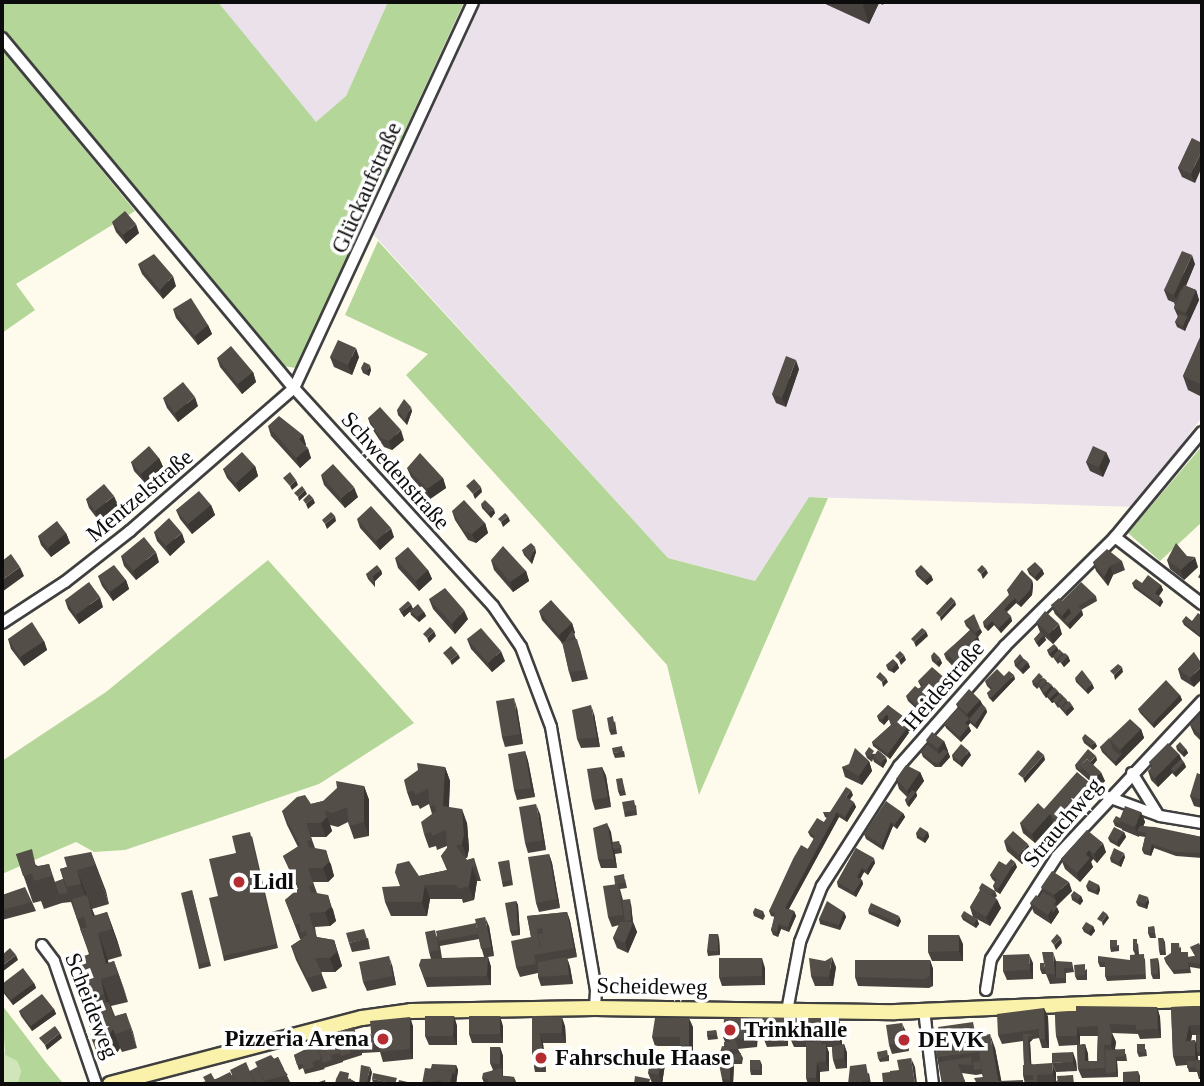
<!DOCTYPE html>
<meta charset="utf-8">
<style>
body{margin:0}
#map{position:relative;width:1204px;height:1086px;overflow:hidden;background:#fefbed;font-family:Georgia,serif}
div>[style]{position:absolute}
.industrial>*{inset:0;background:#eae1eb}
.green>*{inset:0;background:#d0e6b9}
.forest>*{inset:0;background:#b4d699}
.roads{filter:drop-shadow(2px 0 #3f3f3f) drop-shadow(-2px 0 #3f3f3f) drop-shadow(0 2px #3f3f3f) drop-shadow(0 -2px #3f3f3f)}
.street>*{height:10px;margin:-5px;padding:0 5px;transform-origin:5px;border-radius:5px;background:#fff}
.secondary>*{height:14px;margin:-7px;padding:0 7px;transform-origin:7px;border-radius:7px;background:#faf2ab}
.wall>*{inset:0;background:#48433f}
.shaded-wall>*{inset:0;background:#3b3733}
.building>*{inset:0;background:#544e49}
.dots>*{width:19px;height:19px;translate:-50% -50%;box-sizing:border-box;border:4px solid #fff;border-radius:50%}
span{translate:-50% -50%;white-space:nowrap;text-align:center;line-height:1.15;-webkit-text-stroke:7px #fff;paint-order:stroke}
.street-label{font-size:23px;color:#0c0c0c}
.poi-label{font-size:23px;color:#0c0c0c;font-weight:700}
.left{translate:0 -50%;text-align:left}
.right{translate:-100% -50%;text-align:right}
.frame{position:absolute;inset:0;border:4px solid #0c0c0c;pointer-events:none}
</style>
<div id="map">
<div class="industrial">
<div style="clip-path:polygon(218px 2px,388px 2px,346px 96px,316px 123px)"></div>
<div style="clip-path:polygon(464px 2px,1202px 2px,1202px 417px,1135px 507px,809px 497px,755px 581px,668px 558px,363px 223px)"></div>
</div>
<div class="green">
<div style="clip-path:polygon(2px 1039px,5px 1055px,17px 1061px,21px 1071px,18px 1082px,9px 1084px,2px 1083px)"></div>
</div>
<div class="forest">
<div style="clip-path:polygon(2px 2px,218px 2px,316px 122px,346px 96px,388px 2px,464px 2px,296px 368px,283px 366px,2px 28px)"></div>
<div style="clip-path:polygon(2px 49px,135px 211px,16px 284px,35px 310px,2px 333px)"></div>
<div style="clip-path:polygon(378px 241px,668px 558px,755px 581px,809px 497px,828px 498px,699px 795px,667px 665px,406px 375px,428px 354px,345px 315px)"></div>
<div style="clip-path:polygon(1202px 446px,1202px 522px,1160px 561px,1128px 533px)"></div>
<div style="clip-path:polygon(268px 560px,414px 723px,319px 784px,125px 850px,94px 852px,76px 842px,2px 874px,2px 761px,106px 692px)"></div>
<div style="clip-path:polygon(2px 1005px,44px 1060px,62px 1082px,2px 1084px,18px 1082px,21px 1071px,17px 1061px,5px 1055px)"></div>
</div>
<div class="roads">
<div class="street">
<div style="left:2px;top:38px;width:456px;rotate:50.2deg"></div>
<div style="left:294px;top:388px;width:295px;rotate:47.6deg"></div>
<div style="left:493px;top:606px;width:50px;rotate:55.7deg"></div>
<div style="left:521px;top:647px;width:85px;rotate:69.4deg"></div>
<div style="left:551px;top:727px;width:267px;rotate:80.3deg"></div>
<div style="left:596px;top:990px;width:18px;rotate:93deg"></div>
<div style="left:1115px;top:537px;width:110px;rotate:37.6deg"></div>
<div style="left:2px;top:623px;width:75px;rotate:-33.1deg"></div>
<div style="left:65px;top:582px;width:83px;rotate:-38.1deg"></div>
<div style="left:130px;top:531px;width:218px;rotate:-41.1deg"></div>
<div style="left:294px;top:388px;width:425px;rotate:-65.1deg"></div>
<div style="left:1132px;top:773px;width:47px;rotate:58deg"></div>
<div style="left:1108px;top:797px;width:55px;rotate:20.1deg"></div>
<div style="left:1160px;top:816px;width:43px;rotate:9.5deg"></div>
<div style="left:42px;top:945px;width:20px;rotate:53deg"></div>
<div style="left:54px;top:961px;width:130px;rotate:71.1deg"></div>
<div style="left:986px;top:990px;width:31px;rotate:-81deg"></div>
<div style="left:991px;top:959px;width:122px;rotate:-57.3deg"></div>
<div style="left:1057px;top:856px;width:212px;rotate:-46.9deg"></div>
<div style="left:924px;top:1010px;width:75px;rotate:83.1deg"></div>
<div style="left:787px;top:1011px;width:70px;rotate:-79.3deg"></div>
<div style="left:800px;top:942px;width:60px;rotate:-68.6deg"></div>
<div style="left:822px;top:886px;width:143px;rotate:-57.3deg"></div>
<div style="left:899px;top:766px;width:160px;rotate:-48.5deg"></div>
<div style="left:1005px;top:646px;width:155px;rotate:-44.7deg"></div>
<div style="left:1115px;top:537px;width:136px;rotate:-50.4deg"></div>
</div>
<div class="secondary">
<div style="left:110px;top:1084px;width:260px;rotate:-14.7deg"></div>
<div style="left:362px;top:1018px;width:49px;rotate:-8.1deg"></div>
<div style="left:411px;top:1011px;width:184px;rotate:-0.9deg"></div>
<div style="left:595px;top:1008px;width:300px;rotate:0.8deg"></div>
<div style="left:895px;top:1012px;width:307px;rotate:-2.4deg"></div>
</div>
</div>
<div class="wall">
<div style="clip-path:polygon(821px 2px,884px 2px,883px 5px,879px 3px,869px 24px)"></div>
<div style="clip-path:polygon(1192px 138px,1195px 183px,1182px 177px,1178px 168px)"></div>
<div style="clip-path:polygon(112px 222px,139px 233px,126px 244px,116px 232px)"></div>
<div style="clip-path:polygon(138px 264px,176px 286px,163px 299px,142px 274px)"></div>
<div style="clip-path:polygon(1195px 264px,1186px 286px,1196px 290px,1199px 300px,1185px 331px,1177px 327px,1175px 322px,1178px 317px,1174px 308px,1175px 303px,1168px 300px,1164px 290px)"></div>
<div style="clip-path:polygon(173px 309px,208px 325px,212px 334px,198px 345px,176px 318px)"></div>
<div style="clip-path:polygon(1202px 333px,1202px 397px,1188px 390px,1183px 376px)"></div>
<div style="clip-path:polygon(330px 357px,359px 357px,352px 375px,334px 367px)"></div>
<div style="clip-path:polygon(217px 358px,253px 372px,256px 382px,242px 394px,220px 367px)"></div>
<div style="clip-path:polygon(361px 368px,371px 370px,369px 376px,363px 373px)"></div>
<div style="clip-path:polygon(799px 369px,786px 407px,776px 403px,772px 394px)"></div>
<div style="clip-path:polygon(163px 398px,198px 406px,178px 422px,167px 408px)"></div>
<div style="clip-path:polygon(397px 410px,412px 411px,407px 425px,398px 415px)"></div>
<div style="clip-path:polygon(368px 418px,404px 440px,392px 450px,384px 447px,371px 427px)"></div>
<div style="clip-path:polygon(268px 426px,303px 435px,306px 445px,305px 446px,311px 458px,300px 468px,271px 436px)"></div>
<div style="clip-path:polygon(1106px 452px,1110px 461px,1103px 477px,1090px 471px,1086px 462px)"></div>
<div style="clip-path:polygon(159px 458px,163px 467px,145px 483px,134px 471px,131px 462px)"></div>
<div style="clip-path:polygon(255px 466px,258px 476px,239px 492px,227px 478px,223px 469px)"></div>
<div style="clip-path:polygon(407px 468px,443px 478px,446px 488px,430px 499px,411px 477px)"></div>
<div style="clip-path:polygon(321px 475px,358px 497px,345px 508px,324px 485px)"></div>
<div style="clip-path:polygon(86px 499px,118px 505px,99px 521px,89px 508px)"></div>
<div style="clip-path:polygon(481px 504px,495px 513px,491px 518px,482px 508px)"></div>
<div style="clip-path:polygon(211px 505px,215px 515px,192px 534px,180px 519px,176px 510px)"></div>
<div style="clip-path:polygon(452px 511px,485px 523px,488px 533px,476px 543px,468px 540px,455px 520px)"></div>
<div style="clip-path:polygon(357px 519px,394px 537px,380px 550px,360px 528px)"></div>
<div style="clip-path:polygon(154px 532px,185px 542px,170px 556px,157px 541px)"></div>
<div style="clip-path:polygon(66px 533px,70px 543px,51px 557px,41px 545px,38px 536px)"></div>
<div style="clip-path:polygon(522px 550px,536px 552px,532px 564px,524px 555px)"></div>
<div style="clip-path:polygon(121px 556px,159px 562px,136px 580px,124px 566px)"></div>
<div style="clip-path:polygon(1187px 556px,1198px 567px,1184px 580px,1170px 569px,1167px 560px)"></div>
<div style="clip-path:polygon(395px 558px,428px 570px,432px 579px,419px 591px,398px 568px)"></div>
<div style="clip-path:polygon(491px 560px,526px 571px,529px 581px,513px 592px,494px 570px)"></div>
<div style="clip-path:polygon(1122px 561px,1125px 570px,1113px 575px,1108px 586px,1096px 571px,1093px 562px)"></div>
<div style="clip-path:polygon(1027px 569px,1042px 569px,1044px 574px,1037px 581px,1029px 574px)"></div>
<div style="clip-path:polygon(381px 570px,382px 574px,375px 581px,375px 587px,368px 579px,366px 574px)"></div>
<div style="clip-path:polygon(915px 571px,931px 575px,933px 580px,927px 585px,917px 576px)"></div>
<div style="clip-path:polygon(98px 576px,126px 580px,129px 589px,113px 601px,102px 586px)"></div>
<div style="clip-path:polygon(1032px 580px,1033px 585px,1032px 595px,1021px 607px,1016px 603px,1007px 612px,1012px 621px,1001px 633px,994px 625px,988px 631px,984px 627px,983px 622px,1009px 595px,1007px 590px)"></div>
<div style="clip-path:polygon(1132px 583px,1161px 585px,1163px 590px,1159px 596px,1161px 598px,1163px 602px,1160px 607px,1134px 588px)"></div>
<div style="clip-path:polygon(1096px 596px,1097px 601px,1081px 610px,1083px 615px,1070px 629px,1055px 614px,1051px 605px,1062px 601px)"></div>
<div style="clip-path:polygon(429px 599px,468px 619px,455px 634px,433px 609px)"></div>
<div style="clip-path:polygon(65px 600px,103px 607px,79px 624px,68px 609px)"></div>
<div style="clip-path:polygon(412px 608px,424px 612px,426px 616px,419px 622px,411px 615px,410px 611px,404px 617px,401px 613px,399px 609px)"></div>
<div style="clip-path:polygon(539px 611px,572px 623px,575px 633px,574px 634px,580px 649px,588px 679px,572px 682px,569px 672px,563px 644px,542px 620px)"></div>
<div style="clip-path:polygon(1202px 616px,1202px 639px,1184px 625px,1182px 621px,1192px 621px)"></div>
<div style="clip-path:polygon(964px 621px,982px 632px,978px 637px,981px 646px,977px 649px,979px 655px,960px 674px,946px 659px,944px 654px,970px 630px,966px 626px)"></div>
<div style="clip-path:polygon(1036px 622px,1062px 634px,1053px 644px,1044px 636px,1046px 640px,1039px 647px,1036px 643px,1034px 639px,1040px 632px)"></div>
<div style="clip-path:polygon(8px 639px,44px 641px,47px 650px,24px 666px,11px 649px)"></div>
<div style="clip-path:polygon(467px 639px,505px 661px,492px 672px,471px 649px)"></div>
<div style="clip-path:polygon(1057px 647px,1058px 650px,1068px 656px,1070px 661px,1064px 667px,1060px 662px,1058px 664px,1055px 660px,1053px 657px,1052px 658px,1049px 655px,1047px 650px)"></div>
<div style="clip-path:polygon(1194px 652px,1194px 687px,1181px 679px,1178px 669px)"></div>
<div style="clip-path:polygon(931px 656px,942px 663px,939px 667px,932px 661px)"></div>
<div style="clip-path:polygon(1023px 658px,1030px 667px,1023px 674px,1015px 666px,1014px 661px)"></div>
<div style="clip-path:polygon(897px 663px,899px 668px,894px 673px,888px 670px,886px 665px)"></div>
<div style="clip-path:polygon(1004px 676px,1015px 679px,993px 702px,989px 698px,987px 693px,991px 690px,987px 686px,985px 681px)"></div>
<div style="clip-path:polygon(1043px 678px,1059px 693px,1063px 696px,1074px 709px,1067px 716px,1059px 707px,1058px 708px,1054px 702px,1052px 703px,1047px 697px,1046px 698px,1043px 694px,1039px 687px,1037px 689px,1033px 685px,1032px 681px)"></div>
<div style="clip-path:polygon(1075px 678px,1094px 688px,1088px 694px,1076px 682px)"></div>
<div style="clip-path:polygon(918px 681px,949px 685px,923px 715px,908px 701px,906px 696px,921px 687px)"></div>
<div style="clip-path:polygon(1180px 695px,1182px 700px,1154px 728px,1140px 713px,1138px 709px)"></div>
<div style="clip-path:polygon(980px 700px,987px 712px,977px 729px,970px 723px,968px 726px,971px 731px,961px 742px,946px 728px,944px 723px,958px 708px,956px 704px)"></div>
<div style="clip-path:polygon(888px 705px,913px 727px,890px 759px,873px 746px,872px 742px,891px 725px,889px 719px,884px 725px,879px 721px,877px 716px)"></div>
<div style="clip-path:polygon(517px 708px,523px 744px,505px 747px,502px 737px)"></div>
<div style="clip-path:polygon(1202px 712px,1202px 742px,1194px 734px,1190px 725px)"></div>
<div style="clip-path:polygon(594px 714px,600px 747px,581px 748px,577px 739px)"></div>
<div style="clip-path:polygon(615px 721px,617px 734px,611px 735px,609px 730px)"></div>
<div style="clip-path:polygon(1141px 729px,1144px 738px,1116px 766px,1102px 752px,1100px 747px,1111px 738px)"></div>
<div style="clip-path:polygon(1082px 738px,1097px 746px,1093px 750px,1084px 743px)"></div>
<div style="clip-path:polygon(926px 740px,944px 741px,950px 757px,941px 767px,935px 767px,923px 757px,921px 752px,928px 745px)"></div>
<div style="clip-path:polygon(1176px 746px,1186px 749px,1188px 753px,1184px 757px,1177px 750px)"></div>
<div style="clip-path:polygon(525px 751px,528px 761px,535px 797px,517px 800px,514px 790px)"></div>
<div style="clip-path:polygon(624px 751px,625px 757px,615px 758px,613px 753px)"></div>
<div style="clip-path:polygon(865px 753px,875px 754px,887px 761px,883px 768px,874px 762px,873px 759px,872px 762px,867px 758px)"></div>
<div style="clip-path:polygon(1179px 754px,1186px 767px,1176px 777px,1172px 773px,1158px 787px,1151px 780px,1148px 771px,1151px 768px,1149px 762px)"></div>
<div style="clip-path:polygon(952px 755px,971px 755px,962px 767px,953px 760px)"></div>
<div style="clip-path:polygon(1097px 760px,1093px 765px,1105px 781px,1098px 788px,1076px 769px,1075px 765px)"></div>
<div style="clip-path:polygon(869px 761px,872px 771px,862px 785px,845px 777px,842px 767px)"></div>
<div style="clip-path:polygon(445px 767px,450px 781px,449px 807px,467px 823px,469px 849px,467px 858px,465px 858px,467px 860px,474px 858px,481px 881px,477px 881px,474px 900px,463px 903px,462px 899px,430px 899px,427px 916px,391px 916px,385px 902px,400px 886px,395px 872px,419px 876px,447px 870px,441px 856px,447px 848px,447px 846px,437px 850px,436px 846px,429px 848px,424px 834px,432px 814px,429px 804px,420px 809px,418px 805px,412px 806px,407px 792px)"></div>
<div style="clip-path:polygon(602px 767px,606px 776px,611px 807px,595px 810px,592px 800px)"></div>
<div style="clip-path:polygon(920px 772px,924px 781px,916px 792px,917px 796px,909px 807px,907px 805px,905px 800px,907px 797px,899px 789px,896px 779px)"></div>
<div style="clip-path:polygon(1202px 775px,1202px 808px,1194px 806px,1190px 796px)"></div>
<div style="clip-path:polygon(622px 778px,626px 795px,620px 796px,618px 791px)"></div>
<div style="clip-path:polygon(364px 786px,369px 800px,369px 836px,354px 839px,348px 822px,338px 827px,330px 825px,332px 831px,326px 837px,311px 837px,315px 848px,331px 864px,334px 876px,328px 882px,313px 882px,317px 893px,333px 909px,336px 921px,330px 926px,315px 927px,316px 934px,317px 937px,334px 940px,342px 966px,335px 972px,321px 972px,327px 988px,312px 992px,296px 960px,291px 946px,302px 939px,300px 939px,285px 900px,298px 889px,283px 856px,298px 847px,287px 825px,282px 811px,323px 801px)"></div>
<div style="clip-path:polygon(1092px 792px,1060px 829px,1053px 823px,1035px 843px,1023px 833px,1020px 823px,1044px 809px)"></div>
<div style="clip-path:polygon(853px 795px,850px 799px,856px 807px,847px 822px,839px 817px,789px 909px,794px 911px,796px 916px,789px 932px,781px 929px,778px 937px,773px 935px,771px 930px,775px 917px,771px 916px,769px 911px,814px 839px,810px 836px,808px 832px,824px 822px,827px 818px,825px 817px,823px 812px,830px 812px)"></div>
<div style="clip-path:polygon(636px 805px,637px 815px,625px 817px,624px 812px)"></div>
<div style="clip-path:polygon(1141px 812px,1145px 822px,1143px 826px,1202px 837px,1202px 858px,1176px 856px,1154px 848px,1151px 856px,1144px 854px,1142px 850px,1145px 837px,1139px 836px,1139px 837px,1122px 830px,1122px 829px,1115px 826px,1113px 821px,1120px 818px)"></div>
<div style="clip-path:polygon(903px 813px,905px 817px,897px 829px,893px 826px,883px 850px,866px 839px,864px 834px)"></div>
<div style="clip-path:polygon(540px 814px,546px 850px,528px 853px,525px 843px)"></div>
<div style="clip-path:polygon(607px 823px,612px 842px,621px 845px,622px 853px,615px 854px,617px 868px,601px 868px,598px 859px)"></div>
<div style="clip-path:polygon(1087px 830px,1106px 852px,1097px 863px,1093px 859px,1091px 862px,1093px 867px,1080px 882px,1065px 869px,1061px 859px)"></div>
<div style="clip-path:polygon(928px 832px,929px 837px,925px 843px,917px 838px,916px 833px)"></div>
<div style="clip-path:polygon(1124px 832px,1126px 837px,1119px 847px,1110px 842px,1108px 838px)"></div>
<div style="clip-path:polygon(252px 836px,278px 948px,224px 961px,223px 956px,218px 896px,236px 853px)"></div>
<div style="clip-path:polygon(1004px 841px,1032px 854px,1022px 864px,1007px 851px)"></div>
<div style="clip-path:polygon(856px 848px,875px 863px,868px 875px,864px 872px,860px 879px,862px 880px,863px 884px,856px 897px,838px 887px,837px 882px)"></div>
<div style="clip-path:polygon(91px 852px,109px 904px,92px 909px,95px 916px,107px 912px,117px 940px,122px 956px,108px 960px,108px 963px,114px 961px,128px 1002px,111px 1006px,115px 1016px,126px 1013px,137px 1048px,122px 1052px,120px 1048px,117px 1053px,99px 1058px,92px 1040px,97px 1024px,89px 1001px,81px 1001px,71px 974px,89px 954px,71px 902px,62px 903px,44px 909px,41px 901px,33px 903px,16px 854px,38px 866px,49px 864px,55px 882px,63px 879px,60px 869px,67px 867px)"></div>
<div style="clip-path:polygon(549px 854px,552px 863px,560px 908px,539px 912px,536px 903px)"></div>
<div style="clip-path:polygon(1125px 857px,1121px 867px,1111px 862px,1110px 858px)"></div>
<div style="clip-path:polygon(509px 860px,513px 885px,503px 887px,502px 882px)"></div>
<div style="clip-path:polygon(1006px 865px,1017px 867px,1000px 894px,995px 891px,993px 886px,995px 882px,992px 879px,990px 875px)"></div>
<div style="clip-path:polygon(625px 879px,627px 888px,620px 889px,623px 900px,631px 904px,633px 922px,637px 932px,628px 953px,617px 948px,613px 938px,619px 925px,612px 927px,608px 917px,615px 884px)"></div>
<div style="clip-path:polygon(1099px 885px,1100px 890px,1098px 895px,1088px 891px,1086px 886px)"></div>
<div style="clip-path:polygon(1041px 887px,1072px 891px,1056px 907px,1059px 912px,1051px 924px,1034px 913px,1030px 903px,1039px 898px,1043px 892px)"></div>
<div style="clip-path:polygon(979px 888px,995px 891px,997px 896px,995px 898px,1001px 908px,990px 926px,973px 917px,970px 907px,980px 890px)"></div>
<div style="clip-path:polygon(192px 890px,211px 966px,199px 969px,198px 964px)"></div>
<div style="clip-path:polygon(2px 895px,32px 902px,36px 911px,2px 920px)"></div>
<div style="clip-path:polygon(1071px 895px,1081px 896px,1083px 901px,1080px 905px,1072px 900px)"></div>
<div style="clip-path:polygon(516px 901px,518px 905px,520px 935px,512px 936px,510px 931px)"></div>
<div style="clip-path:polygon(1136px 902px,1149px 902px,1147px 909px,1138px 906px)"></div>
<div style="clip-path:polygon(868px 910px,901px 921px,898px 927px,869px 914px)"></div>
<div style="clip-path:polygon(763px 911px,765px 916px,763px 920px,754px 916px,753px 912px)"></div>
<div style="clip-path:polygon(567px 912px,570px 921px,577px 957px,567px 959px,570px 967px,573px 984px,541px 986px,538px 977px,538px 973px,520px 977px,516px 967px,531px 937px,527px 916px)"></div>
<div style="clip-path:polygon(844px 912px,846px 917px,840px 930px,820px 924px,819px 919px)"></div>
<div style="clip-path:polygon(961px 916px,977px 919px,979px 924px,976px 928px,963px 920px)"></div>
<div style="clip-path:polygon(evenodd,489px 926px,494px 956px,488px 957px,491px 967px,491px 985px,427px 987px,419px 965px,431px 959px,429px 952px,437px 935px,489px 926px,479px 939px,484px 957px,442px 958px,440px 946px,479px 939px)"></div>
<div style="clip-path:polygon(1093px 926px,1095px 931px,1091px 936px,1084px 932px,1082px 928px)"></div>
<div style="clip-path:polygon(1154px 926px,1156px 938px,1150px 938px,1148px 933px)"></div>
<div style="clip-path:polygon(368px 938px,370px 949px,352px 952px,349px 943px)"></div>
<div style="clip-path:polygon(719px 938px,720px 955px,708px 956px,707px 951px)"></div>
<div style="clip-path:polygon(1163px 938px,1165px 942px,1166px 955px,1160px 955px,1159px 950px)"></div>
<div style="clip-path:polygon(1138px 943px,1139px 954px,1145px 959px,1146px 979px,1107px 981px,1105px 976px,1105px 967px,1100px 967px,1098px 962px,1130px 960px,1135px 954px,1133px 950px)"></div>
<div style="clip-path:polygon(963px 944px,963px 961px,932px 961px,928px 952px)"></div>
<div style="clip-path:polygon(1119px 945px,1119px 951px,1111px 952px,1110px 947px)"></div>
<div style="clip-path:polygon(1181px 947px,1181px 952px,1189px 957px,1195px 956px,1190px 947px,1202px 950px,1202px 969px,1190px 967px,1191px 973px,1174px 974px,1166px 963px,1164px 958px)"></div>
<div style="clip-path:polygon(930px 960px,933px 969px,933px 986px,929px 988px,858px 986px,855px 977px)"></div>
<div style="clip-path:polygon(1056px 962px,1072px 962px,1074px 972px,1066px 973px,1066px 983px,1050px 984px,1046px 974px,1042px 974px,1040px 969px)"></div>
<div style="clip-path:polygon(1033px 963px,1033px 979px,1007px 980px,1003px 971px)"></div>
<div style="clip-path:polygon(1159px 963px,1160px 979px,1153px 979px,1151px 974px)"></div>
<div style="clip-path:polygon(392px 965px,396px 985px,367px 991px,363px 982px)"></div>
<div style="clip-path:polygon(836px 967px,833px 986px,815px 986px,811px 976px)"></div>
<div style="clip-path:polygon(765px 968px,765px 985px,722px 986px,719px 977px)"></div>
<div style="clip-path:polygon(1087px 969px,1087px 980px,1077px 980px,1075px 976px)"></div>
<div style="clip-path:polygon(34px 983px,36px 988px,13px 1005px,2px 991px,2px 984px)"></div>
<div style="clip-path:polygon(evenodd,1202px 1006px,1202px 1056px,1198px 1056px,1198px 1060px,1202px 1060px,1202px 1079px,1199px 1079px,1197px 1072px,1189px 1072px,1187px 1065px,1176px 1066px,1173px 1056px,1171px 1007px,1202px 1006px,1192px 1035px,1196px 1035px,1196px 1045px,1195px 1040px,1191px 1041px,1192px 1035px)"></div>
<div style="clip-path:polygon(evenodd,1157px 1007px,1160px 1017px,1161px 1038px,1140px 1039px,1138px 1034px,1112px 1033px,1116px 1042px,1115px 1049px,1126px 1054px,1127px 1061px,1117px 1061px,1118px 1077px,1082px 1078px,1078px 1069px,1077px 1045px,1059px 1046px,1056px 1036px,1055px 1012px,1157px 1007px,1080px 1036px,1098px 1036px,1097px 1061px,1088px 1061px,1088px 1054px,1085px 1044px,1080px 1045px,1080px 1036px)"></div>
<div style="clip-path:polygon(1044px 1008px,1048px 1017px,1049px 1048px,1042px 1048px,1039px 1038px,1033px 1039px,1030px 1042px,1031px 1064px,1056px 1072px,1056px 1081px,1073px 1075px,1054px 1083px,1025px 1084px,1023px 1075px,1024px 1065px,1023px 1041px,1002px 1044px,998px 1035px)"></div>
<div style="clip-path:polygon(54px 1009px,56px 1014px,32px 1031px,21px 1016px,19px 1011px)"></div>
<div style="clip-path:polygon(454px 1016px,457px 1026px,457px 1045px,429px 1045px,425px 1036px)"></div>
<div style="clip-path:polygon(532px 1016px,565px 1026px,566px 1043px,543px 1043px,546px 1072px,535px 1072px,534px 1067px,534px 1061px,532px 1057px)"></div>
<div style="clip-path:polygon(413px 1026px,413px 1059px,383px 1062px,380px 1052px,362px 1053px,362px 1055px,343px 1061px,343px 1062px,324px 1068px,325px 1069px,305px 1074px,303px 1068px,299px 1070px,294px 1055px,317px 1044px,336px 1037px,358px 1039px)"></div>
<div style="clip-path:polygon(503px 1026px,503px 1043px,472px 1043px,469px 1034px)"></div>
<div style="clip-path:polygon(693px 1027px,693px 1055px,684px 1055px,681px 1046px,655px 1046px,652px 1037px)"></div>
<div style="clip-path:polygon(758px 1027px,757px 1047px,738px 1049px,743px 1058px,742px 1064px,734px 1064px,733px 1084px,723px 1084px,722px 1079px,724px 1046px,725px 1042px,723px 1037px)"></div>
<div style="clip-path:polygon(788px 1027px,788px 1046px,767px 1047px,763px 1037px)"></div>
<div style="clip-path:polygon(842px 1027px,842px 1045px,844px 1044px,847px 1053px,847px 1068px,836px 1069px,833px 1060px,832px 1047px,827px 1047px,829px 1053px,829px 1071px,820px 1072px,820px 1084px,808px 1084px,806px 1078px,806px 1047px,794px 1047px,790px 1038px)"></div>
<div style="clip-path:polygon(716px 1030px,718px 1039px,708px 1040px,707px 1035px)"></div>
<div style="clip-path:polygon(906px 1032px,909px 1051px,892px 1054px,889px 1045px)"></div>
<div style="clip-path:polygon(979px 1037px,995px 1048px,1001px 1081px,977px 1084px,983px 1077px,982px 1074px,976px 1075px,962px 1073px,966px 1084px,942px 1084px,937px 1057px)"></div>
<div style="clip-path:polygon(500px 1047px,503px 1056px,503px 1076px,514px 1077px,517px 1084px,487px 1084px,487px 1083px,484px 1083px,482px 1078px,493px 1070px,490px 1063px)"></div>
<div style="clip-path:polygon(1146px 1049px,1147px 1056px,1139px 1057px,1137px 1052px)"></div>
<div style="clip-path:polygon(661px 1055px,665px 1064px,662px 1084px,652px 1083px,648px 1073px)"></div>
<div style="clip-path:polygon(889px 1055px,889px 1061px,880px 1062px,878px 1058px)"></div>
<div style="clip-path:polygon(278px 1057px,291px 1084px,194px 1084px,250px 1071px)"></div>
<div style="clip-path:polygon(760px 1060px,762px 1065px,762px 1075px,751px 1075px,750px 1070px)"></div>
<div style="clip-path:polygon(1076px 1061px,1077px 1071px,1056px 1072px,1052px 1063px)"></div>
<div style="clip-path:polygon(456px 1065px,458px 1070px,456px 1084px,422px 1084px,431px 1068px)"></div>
<div style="clip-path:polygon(1138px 1071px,1140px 1076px,1140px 1084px,1124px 1084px,1123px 1082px)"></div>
<div style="clip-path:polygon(372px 1072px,370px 1083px,373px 1083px,372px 1079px,398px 1084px,334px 1084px,351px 1078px,350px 1079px,359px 1084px)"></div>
<div style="clip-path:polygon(869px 1073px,871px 1084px,848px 1084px)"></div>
</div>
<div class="shaded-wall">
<div style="clip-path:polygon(864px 2px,878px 2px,879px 3px,869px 24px,863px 5px)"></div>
<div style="clip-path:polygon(1202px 150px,1202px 167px,1195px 183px,1191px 174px)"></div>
<div style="clip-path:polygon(136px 224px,139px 233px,126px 244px,123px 235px)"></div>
<div style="clip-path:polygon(1192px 255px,1195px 264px,1178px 304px,1174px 295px)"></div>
<div style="clip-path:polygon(173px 276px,176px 286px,163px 299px,160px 290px)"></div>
<div style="clip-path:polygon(1196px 290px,1199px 300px,1189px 322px,1186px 313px)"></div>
<div style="clip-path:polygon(1187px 317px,1188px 322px,1185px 331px,1183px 326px)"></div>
<div style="clip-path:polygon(208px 325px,212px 334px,198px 345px,195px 336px)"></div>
<div style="clip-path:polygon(356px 348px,359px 357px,352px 375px,348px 365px)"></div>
<div style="clip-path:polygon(796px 360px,799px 369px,786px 407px,782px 398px)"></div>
<div style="clip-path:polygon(370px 365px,371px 370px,369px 376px,367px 371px)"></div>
<div style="clip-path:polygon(253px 372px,256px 382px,242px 394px,238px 384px)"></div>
<div style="clip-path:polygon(195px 397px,198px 406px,178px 422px,175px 413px)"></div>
<div style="clip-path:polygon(411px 407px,412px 411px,407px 425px,405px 420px)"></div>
<div style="clip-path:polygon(401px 430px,404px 440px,392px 450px,389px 441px)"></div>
<div style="clip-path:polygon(303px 435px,306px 445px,303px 448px,299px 439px)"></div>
<div style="clip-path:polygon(308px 448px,311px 458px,300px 468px,296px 458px)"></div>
<div style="clip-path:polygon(1106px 452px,1110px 461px,1103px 477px,1099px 467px)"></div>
<div style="clip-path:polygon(159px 458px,163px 467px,145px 483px,141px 474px)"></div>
<div style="clip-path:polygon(255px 466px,258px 476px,239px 492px,236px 483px)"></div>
<div style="clip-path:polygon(443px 478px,446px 488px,430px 499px,427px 489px)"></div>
<div style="clip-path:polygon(296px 480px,298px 485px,292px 490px,290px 486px)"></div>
<div style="clip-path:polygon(354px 487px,358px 497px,345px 508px,341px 499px)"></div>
<div style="clip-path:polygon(481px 487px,482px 492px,475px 499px,473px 494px)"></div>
<div style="clip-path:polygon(305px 490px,307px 494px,299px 501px,298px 497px)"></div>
<div style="clip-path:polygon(114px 496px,118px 505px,99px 521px,95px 511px)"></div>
<div style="clip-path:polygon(313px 498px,315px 503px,308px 509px,306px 504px)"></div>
<div style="clip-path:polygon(211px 505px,215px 515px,192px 534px,188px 524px)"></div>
<div style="clip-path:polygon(494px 509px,495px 513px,491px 518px,489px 513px)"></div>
<div style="clip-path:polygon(335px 516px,336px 521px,327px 529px,325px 524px)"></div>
<div style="clip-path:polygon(508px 516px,510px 521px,503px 527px,501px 522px)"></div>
<div style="clip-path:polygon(485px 523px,488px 533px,476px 543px,472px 534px)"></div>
<div style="clip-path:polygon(391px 528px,394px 537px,380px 550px,376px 541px)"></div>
<div style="clip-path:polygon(66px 533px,70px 543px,51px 557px,48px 548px)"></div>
<div style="clip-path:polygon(182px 533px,185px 542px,170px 556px,166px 546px)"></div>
<div style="clip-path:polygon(535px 547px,536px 552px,532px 564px,530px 560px)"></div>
<div style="clip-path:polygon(156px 552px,159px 562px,136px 580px,133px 571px)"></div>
<div style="clip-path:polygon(1195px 557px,1198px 567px,1184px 580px,1181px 570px)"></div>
<div style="clip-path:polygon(1110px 566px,1113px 575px,1108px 586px,1104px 577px)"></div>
<div style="clip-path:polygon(20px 567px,24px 576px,2px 592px,2px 580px)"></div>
<div style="clip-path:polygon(986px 569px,988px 573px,983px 579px,981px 574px)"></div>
<div style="clip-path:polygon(1042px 569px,1044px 574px,1037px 581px,1035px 577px)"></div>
<div style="clip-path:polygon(381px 570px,382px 574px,375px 581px,375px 587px,373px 576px)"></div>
<div style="clip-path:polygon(428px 570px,432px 579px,419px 591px,416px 581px)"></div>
<div style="clip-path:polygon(526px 571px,529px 581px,513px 592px,510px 582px)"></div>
<div style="clip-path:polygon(931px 575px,933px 580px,927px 585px,925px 581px)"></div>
<div style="clip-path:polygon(126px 580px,129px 589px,113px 601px,110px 592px)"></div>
<div style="clip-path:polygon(1032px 580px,1033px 585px,1032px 595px,1021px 607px,1019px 602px)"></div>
<div style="clip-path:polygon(1161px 585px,1163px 590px,1157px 598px,1155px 593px)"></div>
<div style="clip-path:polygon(100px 597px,103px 607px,79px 624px,76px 615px)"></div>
<div style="clip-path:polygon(1015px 598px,1016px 603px,1005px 613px,1004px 609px)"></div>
<div style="clip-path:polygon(1161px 598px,1163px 602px,1160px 607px,1158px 603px)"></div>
<div style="clip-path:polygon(955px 601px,956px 605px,941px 621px,940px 617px)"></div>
<div style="clip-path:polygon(411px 604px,413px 609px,404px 617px,402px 612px)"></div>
<div style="clip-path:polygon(1069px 608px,1073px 618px,1064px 620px,1062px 616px)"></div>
<div style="clip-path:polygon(464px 610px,468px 619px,455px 634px,452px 624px)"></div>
<div style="clip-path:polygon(1082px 610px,1083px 615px,1070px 629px,1068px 624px)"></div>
<div style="clip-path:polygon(424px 612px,426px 616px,419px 622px,417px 617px)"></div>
<div style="clip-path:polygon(1011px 616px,1012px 621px,1001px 633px,999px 628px)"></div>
<div style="clip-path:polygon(992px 621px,994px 625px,988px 631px,987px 626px)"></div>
<div style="clip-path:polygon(572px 623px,575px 633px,565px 641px,565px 642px,562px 644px,559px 635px)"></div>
<div style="clip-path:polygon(1059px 624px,1062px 634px,1053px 644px,1049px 634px)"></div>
<div style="clip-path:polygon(980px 628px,982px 632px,978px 637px,981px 646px,977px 649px,979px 655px,960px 674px,957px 664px,972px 642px,977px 637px,976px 633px)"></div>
<div style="clip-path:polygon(434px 631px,436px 636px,429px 643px,427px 638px)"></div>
<div style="clip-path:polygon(926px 631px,928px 636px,916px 647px,914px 642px)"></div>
<div style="clip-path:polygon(1044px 635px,1046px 640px,1039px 647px,1037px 642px)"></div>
<div style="clip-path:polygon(44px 641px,47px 650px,24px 666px,20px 657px)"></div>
<div style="clip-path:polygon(1057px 647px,1059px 652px,1052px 658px,1051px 653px)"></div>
<div style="clip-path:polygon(501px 651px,505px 661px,492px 672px,488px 663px)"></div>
<div style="clip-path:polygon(458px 654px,460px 658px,452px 665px,450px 661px)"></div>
<div style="clip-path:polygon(904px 655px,906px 660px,901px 665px,899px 660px)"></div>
<div style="clip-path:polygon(1068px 656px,1070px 661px,1064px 667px,1062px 663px)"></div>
<div style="clip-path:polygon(940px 658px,942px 663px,939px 667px,937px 662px)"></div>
<div style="clip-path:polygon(1028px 662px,1030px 667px,1023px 674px,1021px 669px)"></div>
<div style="clip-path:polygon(897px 663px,899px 668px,894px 673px,892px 669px)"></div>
<div style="clip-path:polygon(1202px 666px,1202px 679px,1194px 687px,1190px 678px)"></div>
<div style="clip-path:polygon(1122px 667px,1123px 672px,1115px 680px,1114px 675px)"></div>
<div style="clip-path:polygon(1014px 675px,1015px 679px,993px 702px,991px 698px)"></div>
<div style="clip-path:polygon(886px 678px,888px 682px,883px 687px,882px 682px)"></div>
<div style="clip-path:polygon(947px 680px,949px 685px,923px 715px,921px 710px)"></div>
<div style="clip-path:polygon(1092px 683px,1094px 688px,1088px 694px,1086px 690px)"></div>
<div style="clip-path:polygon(1052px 685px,1054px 690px,1046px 698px,1045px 693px)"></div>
<div style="clip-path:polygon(1058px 691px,1060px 695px,1053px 700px,1054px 702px,1052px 703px,1050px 698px)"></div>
<div style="clip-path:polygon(1180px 695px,1182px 700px,1154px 728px,1153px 723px)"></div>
<div style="clip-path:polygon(514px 698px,517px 708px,523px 744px,520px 734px)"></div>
<div style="clip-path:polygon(980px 700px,984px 709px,969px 719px,970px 723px,967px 728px,965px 723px,969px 719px,967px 714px)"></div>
<div style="clip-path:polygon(591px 705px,594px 714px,600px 747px,597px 738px)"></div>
<div style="clip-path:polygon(1072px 705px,1074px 709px,1067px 716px,1066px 711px)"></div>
<div style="clip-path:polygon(986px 708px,987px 712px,977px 729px,975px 724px)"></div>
<div style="clip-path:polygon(887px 714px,889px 719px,884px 725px,882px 720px)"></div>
<div style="clip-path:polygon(911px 722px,913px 727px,890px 759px,888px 754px)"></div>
<div style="clip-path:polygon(969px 726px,971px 731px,961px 742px,960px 737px)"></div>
<div style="clip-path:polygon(1141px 729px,1144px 738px,1116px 766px,1115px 762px,1122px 754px,1120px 750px)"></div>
<div style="clip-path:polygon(944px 741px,948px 751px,941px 759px,938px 749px)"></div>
<div style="clip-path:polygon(1095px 742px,1097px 746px,1093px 750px,1092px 746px)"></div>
<div style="clip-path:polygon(1186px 749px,1188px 753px,1184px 757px,1183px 752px)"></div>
<div style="clip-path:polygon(525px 751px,528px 761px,535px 797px,531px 788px)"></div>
<div style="clip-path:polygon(969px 751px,971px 755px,962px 767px,960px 762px)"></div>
<div style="clip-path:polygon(948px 752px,950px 757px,941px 767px,939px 763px)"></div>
<div style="clip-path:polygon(1179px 754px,1182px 763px,1171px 769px,1172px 773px,1158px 787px,1155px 778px)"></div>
<div style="clip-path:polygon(1044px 755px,1045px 760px,1025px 783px,1023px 778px)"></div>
<div style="clip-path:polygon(1096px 756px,1097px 760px,1087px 772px,1084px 769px)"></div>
<div style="clip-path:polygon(886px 757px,887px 761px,883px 768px,881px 763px)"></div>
<div style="clip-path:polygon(869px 761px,872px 771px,862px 785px,859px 776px)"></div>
<div style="clip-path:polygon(1184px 762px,1186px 767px,1176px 777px,1174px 772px)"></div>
<div style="clip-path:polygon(445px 767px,450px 781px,448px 820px,443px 806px)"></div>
<div style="clip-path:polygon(602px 767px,606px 776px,611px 807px,608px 797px)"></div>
<div style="clip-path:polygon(920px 772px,924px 781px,916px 792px,917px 796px,909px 807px,908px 802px,910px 799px,907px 791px)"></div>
<div style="clip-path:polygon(1101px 772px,1105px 781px,1098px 788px,1095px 779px)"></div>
<div style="clip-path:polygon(1089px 782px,1092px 792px,1060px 829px,1056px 820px)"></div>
<div style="clip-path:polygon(364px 786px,369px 800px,369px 836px,364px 822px)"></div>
<div style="clip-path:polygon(851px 790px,853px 795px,848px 802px,846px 797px)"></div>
<div style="clip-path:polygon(854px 802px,856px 807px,847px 822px,845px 817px)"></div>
<div style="clip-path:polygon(536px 804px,540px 814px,546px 850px,543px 840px)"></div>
<div style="clip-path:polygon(462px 809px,467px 823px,469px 849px,467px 858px,462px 844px)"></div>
<div style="clip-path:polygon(325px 811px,332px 831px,326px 837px,321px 823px)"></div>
<div style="clip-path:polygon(837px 812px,839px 817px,787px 912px,785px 908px)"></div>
<div style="clip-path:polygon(1141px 812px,1145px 822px,1141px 832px,1137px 831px,1139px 837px,1135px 827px)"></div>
<div style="clip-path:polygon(903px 813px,905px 817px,897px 829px,895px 824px)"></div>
<div style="clip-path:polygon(1050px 814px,1053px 823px,1035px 843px,1032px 834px)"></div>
<div style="clip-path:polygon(891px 822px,893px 826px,883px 850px,882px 845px)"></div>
<div style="clip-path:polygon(607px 823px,611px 832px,617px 868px,614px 859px)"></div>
<div style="clip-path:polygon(928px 832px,929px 837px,925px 843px,923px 838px)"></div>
<div style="clip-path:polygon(1124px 832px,1126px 837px,1119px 847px,1117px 842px)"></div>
<div style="clip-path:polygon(1103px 843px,1106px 852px,1097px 863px,1094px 854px)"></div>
<div style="clip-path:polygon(1028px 844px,1032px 854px,1022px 864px,1019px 855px)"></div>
<div style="clip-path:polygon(1152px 844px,1154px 848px,1151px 856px,1150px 851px)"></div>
<div style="clip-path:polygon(326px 850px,334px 876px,328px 882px,323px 868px)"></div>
<div style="clip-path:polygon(1089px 850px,1093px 859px,1091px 862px,1093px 867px,1080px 882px,1077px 873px,1086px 854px)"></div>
<div style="clip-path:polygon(91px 852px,106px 891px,109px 904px,95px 865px)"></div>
<div style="clip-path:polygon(1124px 853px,1125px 857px,1121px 867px,1119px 862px)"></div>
<div style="clip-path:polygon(549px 854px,552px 863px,560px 908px,557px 899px)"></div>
<div style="clip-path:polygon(874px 858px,875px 863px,868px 875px,867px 870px)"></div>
<div style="clip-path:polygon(1015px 862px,1017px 867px,1000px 894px,998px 889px)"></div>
<div style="clip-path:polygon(472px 867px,477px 881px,474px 900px,469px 886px)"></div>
<div style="clip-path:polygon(862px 868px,864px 872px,859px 882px,857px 877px)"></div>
<div style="clip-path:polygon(77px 870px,97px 922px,99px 933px,81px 884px)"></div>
<div style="clip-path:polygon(862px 880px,863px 884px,856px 897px,854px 892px)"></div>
<div style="clip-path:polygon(1069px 882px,1072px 891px,1057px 905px,1054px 895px)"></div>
<div style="clip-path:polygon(425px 885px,430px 899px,427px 916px,422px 902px)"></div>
<div style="clip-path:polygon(1099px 885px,1100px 890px,1098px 895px,1096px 891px)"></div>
<div style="clip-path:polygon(328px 895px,336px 921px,330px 926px,325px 912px)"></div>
<div style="clip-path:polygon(1081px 896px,1083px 901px,1080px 905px,1078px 900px)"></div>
<div style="clip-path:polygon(1148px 897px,1149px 902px,1147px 909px,1145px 904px)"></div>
<div style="clip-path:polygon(630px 899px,631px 904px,633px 924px,633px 922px,637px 932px,628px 953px,625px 943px,633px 924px,631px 920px)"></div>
<div style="clip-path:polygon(997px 899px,1001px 908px,990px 926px,986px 917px)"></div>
<div style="clip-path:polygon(516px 901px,518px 905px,520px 935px,518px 930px)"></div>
<div style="clip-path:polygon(1057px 907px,1059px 912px,1055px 918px,1053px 913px)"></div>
<div style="clip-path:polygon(1052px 909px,1055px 918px,1051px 924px,1048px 915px)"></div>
<div style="clip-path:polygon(794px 911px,796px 916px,789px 932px,788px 927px)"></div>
<div style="clip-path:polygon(107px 912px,117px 940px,122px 956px,112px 929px)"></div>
<div style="clip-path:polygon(567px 912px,570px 921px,577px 957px,574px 948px)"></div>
<div style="clip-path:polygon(844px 912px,846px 917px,840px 930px,839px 925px)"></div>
<div style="clip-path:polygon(1107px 914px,1109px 918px,1103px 926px,1102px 922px)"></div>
<div style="clip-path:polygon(899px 916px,901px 921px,898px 927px,896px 922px)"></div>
<div style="clip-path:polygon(485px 917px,489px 926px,494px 956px,491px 947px)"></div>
<div style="clip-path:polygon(977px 919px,979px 924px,976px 928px,974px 924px)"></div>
<div style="clip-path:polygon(779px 924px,781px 929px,778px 937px,777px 932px)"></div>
<div style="clip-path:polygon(1093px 926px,1095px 931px,1091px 936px,1089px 932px)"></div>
<div style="clip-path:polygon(98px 933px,108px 960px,112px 976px,106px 964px)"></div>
<div style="clip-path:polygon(718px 934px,719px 938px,720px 955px,718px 951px)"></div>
<div style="clip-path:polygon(959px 935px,963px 944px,963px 961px,959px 951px)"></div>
<div style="clip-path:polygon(1061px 938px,1062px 943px,1056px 950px,1054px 945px)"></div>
<div style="clip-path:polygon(334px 940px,342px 966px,335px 972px,330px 958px)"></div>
<div style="clip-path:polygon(1053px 952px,1056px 961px,1056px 978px,1055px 974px)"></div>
<div style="clip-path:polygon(1029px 954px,1033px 963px,1033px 979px,1030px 970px)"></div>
<div style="clip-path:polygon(16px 955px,18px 960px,2px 972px,2px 966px)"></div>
<div style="clip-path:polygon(389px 956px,392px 965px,396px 985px,393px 976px)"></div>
<div style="clip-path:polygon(488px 957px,491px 967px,491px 985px,487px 976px)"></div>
<div style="clip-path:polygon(567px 957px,570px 967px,573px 984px,569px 975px)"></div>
<div style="clip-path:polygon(832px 957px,836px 967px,833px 986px,829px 977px)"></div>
<div style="clip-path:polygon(762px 958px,765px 968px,765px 985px,762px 976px)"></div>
<div style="clip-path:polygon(1158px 958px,1159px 963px,1160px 979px,1158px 974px)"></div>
<div style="clip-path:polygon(930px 960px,933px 969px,933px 986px,930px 976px)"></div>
<div style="clip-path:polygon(114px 961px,124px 989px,128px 1002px,118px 974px)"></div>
<div style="clip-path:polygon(101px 979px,111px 1006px,114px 1021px,104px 994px)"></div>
<div style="clip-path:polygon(34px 983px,36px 988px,13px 1005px,11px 1000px)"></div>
<div style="clip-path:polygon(1157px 1007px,1160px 1017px,1161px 1038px,1158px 1029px)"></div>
<div style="clip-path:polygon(1044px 1008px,1048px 1017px,1049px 1048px,1045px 1039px)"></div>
<div style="clip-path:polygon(54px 1009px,56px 1014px,32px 1031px,31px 1026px)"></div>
<div style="clip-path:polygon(126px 1013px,133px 1032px,137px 1048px,131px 1029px)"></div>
<div style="clip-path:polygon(454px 1016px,457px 1026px,457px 1045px,453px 1036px)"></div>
<div style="clip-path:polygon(500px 1016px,503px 1026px,503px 1043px,500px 1034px)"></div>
<div style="clip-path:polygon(410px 1017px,413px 1026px,413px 1059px,410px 1049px)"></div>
<div style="clip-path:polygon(562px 1017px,565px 1026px,566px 1043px,562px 1033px)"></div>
<div style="clip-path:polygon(689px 1018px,693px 1027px,693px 1055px,689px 1045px)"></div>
<div style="clip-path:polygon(754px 1018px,758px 1027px,757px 1047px,754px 1038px)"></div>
<div style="clip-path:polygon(785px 1018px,788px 1027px,788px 1046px,785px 1037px)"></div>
<div style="clip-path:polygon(838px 1018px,842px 1027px,842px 1047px,838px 1038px)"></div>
<div style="clip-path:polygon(902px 1023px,906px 1032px,909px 1051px,905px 1042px)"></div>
<div style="clip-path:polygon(1189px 1025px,1192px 1035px,1189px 1050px,1186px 1041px)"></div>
<div style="clip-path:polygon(1077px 1027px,1080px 1036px,1080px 1045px,1077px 1036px)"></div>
<div style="clip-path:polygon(113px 1029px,120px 1048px,117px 1053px,110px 1034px)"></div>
<div style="clip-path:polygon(60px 1033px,62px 1038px,47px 1050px,45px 1045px)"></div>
<div style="clip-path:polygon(540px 1033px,543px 1043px,546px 1072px,544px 1067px,544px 1061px)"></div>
<div style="clip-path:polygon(1112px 1033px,1116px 1042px,1114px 1054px,1111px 1045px)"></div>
<div style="clip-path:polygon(990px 1034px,995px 1048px,1002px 1084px,999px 1084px)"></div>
<div style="clip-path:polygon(1028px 1037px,1029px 1040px,1033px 1039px,1030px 1042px,1032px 1074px,1030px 1069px)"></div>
<div style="clip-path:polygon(1195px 1040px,1198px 1050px,1197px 1052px,1198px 1056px,1199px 1072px,1195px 1056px)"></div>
<div style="clip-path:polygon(826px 1044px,829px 1053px,829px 1071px,826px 1061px)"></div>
<div style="clip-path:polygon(844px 1044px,847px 1053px,847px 1068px,844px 1058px)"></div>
<div style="clip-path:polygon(1085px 1044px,1088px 1054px,1089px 1071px,1085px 1061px)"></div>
<div style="clip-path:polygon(500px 1047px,503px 1056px,503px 1084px,501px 1080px,502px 1068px,500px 1064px)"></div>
<div style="clip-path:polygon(730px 1049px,734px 1058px,732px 1060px,734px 1064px,733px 1084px,732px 1084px,730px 1080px)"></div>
<div style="clip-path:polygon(1073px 1052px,1076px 1061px,1077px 1071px,1073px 1062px)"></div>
<div style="clip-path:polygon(661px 1055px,665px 1064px,662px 1084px,659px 1075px)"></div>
<div style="clip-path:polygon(1116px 1057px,1117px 1061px,1118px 1077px,1116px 1072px)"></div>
<div style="clip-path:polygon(911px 1058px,915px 1067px,917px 1084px,915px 1084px)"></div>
<div style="clip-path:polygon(817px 1062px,820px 1072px,820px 1084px,819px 1084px,816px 1078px)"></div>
<div style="clip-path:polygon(1052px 1063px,1056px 1072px,1056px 1083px,1053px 1074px)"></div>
<div style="clip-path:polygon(456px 1065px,458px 1070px,456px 1084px,450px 1084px,453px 1071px)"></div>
<div style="clip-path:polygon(370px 1067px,372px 1072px,369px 1084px,367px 1084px)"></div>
</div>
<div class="building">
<div style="clip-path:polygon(855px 2px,864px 2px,863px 5px)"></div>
<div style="clip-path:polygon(1192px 138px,1202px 143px,1202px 150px,1191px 174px,1178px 168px)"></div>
<div style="clip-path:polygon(125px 211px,136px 224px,123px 235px,112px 222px)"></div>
<div style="clip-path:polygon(1182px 251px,1192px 255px,1174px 295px,1164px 290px)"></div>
<div style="clip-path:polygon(154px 254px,173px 276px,160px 290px,138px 264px)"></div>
<div style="clip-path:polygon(1184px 285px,1196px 290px,1186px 313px,1174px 308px)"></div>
<div style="clip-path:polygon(1181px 289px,1182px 290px,1175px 304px,1174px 304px)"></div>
<div style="clip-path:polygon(191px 298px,208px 325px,195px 336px,173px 309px)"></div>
<div style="clip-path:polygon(1179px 314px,1187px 317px,1183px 326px,1175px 322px)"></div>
<div style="clip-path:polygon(1202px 333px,1202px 385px,1183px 376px)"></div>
<div style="clip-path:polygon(338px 340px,356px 348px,348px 365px,330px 357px)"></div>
<div style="clip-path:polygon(231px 346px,253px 372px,238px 384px,217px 358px)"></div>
<div style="clip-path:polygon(786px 356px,796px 360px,782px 398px,772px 394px)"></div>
<div style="clip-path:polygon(364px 362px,370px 365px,367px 371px,361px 368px)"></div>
<div style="clip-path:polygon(183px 382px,195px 397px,175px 413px,163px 398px)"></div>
<div style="clip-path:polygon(404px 399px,411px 407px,405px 420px,397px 410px)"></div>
<div style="clip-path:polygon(380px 407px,401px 430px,389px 441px,381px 438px,368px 418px)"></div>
<div style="clip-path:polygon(279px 416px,303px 435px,299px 439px,308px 448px,296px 458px,268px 426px)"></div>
<div style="clip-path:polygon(149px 446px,159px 458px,141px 474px,131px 462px)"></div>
<div style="clip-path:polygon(1093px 446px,1106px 452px,1099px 467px,1086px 462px)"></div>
<div style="clip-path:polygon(242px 452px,255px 466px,236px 483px,223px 469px)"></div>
<div style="clip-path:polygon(420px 453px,443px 478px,427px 489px,407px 468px)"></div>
<div style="clip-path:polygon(333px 464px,354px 487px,341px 499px,321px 475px)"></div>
<div style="clip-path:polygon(290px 472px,296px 480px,290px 486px,283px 478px)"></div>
<div style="clip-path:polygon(474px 479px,481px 487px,473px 494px,466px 486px)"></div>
<div style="clip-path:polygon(104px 484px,114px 496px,95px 511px,86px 499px)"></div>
<div style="clip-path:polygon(302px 486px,305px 490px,298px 497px,294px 493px)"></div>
<div style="clip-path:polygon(199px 491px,211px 505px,188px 524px,176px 510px)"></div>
<div style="clip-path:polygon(309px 494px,313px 498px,306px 504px,303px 500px)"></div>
<div style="clip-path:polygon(464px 500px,485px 523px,472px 534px,464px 531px,452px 511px)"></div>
<div style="clip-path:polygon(485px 500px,494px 509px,489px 513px,481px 504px)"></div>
<div style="clip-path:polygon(371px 506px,391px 528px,376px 541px,357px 519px)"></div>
<div style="clip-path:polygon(331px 512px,335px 516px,325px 524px,322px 520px)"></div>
<div style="clip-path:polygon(505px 513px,508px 516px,501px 522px,498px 519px)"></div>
<div style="clip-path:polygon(169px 518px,182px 533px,166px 546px,154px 532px)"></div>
<div style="clip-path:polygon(57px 521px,66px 533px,48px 548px,38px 536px)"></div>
<div style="clip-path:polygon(144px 537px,156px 552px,133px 571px,121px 556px)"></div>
<div style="clip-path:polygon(531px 543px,535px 547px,530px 560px,522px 550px)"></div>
<div style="clip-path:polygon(1176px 543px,1187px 556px,1195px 557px,1181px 570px,1167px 560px)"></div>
<div style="clip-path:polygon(503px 546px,526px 571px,510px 582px,491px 560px)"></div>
<div style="clip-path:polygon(408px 547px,428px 570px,416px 581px,395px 558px)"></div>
<div style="clip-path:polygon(1107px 549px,1122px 561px,1110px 566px,1104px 577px,1093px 562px)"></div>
<div style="clip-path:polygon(11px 554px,20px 567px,2px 580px,2px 561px)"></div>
<div style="clip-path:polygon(1035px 562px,1042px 569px,1035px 577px,1027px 569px)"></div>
<div style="clip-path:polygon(114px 565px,126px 580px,110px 592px,98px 576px)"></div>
<div style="clip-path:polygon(377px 565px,381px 570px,373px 576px,374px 583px,366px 574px)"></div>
<div style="clip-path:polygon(921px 565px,931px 575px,925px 581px,915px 571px)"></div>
<div style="clip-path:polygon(982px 565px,986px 569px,981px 574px,977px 570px)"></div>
<div style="clip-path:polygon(1022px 570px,1032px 580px,1030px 590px,1019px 602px,1015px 598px,1004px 609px,1011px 616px,999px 628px,992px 621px,987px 626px,983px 622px,1010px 594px,1007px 590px)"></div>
<div style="clip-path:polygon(1202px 571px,1202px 580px,1198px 577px)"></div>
<div style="clip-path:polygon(1148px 575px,1161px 585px,1155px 593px,1161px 598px,1158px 603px,1132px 583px,1136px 579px,1142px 583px)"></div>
<div style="clip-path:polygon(89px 582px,100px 597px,76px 615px,65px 600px)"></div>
<div style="clip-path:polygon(1081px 582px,1096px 596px,1078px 606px,1082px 610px,1068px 624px,1064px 620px,1071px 613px,1069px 608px,1062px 601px)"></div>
<div style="clip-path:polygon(445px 588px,464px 610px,452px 624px,429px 599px)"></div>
<div style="clip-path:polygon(951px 597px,955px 601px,940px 617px,936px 613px)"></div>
<div style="clip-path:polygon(1059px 598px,1069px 608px,1062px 616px,1051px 605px)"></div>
<div style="clip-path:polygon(551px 600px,572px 623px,559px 635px,539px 611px)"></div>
<div style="clip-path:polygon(408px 601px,411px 604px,402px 612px,399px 609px)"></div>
<div style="clip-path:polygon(418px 604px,424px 612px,417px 617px,410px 611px)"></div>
<div style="clip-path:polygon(1045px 611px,1059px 624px,1049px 634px,1036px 622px)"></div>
<div style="clip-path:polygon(1198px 613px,1202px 616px,1202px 636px,1182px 621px,1186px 616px,1192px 621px)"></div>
<div style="clip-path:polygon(974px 614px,980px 628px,976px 633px,964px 621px)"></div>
<div style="clip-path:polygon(32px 622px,44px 641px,20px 657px,8px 639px)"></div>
<div style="clip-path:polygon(430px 627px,434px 631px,427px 638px,423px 634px)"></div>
<div style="clip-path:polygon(481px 628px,501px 651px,488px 663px,467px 639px)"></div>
<div style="clip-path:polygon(922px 628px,926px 631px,914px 642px,911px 639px)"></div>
<div style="clip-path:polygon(572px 630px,575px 636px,565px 641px)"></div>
<div style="clip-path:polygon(970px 630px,977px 637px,972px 642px,976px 645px,957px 664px,946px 653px)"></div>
<div style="clip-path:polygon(1041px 632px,1044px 635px,1037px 642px,1034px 639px)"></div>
<div style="clip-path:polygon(577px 639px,585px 670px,569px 672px,562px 642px)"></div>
<div style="clip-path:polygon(954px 644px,946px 653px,948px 658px,944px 654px)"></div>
<div style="clip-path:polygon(1054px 644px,1057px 647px,1051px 653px,1047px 650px)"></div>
<div style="clip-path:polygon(451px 646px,458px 654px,450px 661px,443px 653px)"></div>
<div style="clip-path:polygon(1059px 649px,1063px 653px,1056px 659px,1053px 656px)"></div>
<div style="clip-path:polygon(900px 651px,904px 655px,899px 660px,895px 656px)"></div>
<div style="clip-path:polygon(934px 652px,940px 658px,937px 662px,931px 656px)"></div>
<div style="clip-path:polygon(1194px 652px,1202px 664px,1202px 666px,1190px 678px,1178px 669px)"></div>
<div style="clip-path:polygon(1065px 653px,1068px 656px,1062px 663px,1059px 659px)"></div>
<div style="clip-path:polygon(1020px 654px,1023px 658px,1017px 664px,1014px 661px)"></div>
<div style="clip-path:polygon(893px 659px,897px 663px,892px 669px,886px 665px)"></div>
<div style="clip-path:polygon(1024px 659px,1028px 662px,1021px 669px,1018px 666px)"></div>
<div style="clip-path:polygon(1118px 664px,1122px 667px,1114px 675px,1110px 671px)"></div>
<div style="clip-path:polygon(932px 667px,947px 680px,921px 710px,906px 696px,915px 686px,919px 689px,923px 685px,918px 681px)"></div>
<div style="clip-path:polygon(997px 669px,1004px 676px,1009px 671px,1014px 675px,991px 698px,987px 693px,992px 688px,985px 681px)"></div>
<div style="clip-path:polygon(1082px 670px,1092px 683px,1086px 690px,1075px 678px)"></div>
<div style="clip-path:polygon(880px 672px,886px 678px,882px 682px,876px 677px)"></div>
<div style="clip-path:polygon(1039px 673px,1043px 677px,1036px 684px,1032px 681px)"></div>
<div style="clip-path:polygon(1044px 678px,1047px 681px,1041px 687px,1038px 684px)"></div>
<div style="clip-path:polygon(1166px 680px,1180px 695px,1153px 723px,1138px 709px)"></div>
<div style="clip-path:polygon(1048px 682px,1052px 685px,1045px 693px,1041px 689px)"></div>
<div style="clip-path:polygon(1054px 687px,1058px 691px,1050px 698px,1047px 695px)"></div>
<div style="clip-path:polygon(969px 689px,980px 700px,967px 714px,956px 704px)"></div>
<div style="clip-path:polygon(1060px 693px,1063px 696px,1056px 703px,1053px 700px)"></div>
<div style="clip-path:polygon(1064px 697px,1067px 700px,1061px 707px,1058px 704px)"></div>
<div style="clip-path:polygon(514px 698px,520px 734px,502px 737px,496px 701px)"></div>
<div style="clip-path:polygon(1069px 701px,1072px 705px,1066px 711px,1062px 708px)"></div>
<div style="clip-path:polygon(982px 704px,986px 708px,975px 724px,969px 719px)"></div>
<div style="clip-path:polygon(591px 705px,597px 738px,577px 739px,572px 710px)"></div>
<div style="clip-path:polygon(888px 705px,911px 722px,888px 754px,872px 742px,891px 725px,887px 714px,882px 720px,877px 716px)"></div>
<div style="clip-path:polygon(958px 708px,969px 719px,965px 723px,969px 726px,960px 737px,944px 723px)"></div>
<div style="clip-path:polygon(1202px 712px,1202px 732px,1200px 734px,1190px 725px)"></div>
<div style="clip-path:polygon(613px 716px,615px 729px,609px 730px,607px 718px)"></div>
<div style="clip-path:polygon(1130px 719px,1141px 729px,1120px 750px,1109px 739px)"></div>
<div style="clip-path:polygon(932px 732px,944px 741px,938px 749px,926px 740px)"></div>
<div style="clip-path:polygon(1085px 734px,1095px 742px,1092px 746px,1082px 738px)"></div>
<div style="clip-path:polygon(1110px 737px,1109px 739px,1113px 749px,1120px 756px,1115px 762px,1100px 747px)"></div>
<div style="clip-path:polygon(1180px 742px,1186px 749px,1183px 752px,1176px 746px)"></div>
<div style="clip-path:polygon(1168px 743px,1179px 754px,1155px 778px,1148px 771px,1153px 766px,1149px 762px)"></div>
<div style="clip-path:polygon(961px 744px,969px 751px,960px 762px,952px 755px)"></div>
<div style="clip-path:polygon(928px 745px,939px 754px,944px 749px,948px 752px,939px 763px,933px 762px,921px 752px)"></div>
<div style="clip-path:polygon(622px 746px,623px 752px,613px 753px,612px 748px)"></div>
<div style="clip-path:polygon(869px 747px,874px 751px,870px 757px,865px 753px)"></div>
<div style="clip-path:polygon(855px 748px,869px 761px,859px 776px,842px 767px,849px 764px)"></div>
<div style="clip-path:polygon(1088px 749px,1096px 756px,1090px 762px,1087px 759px,1080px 766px,1082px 771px,1075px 765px)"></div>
<div style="clip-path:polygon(878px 750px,886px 757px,881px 763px,873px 757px)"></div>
<div style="clip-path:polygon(1038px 750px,1044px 755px,1023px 778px,1018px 774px)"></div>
<div style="clip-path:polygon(525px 751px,531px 788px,514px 790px,508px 754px)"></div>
<div style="clip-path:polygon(1087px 759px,1101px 772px,1095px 779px,1080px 766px)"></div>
<div style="clip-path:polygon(1181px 759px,1184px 762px,1174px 772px,1171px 769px)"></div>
<div style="clip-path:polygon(417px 763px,445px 767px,443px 806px,462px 809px,464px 835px,462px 844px,456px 846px,467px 860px,474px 858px,475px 867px,472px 867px,469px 886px,458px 889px,457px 885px,425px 885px,422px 902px,385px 902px,382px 887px,401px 886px,395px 872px,397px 864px,409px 861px,419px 876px,448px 870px,441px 856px,447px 848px,446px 830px,432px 836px,431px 832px,424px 834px,421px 822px,436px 811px,435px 805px,430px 806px,428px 789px,415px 795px,414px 791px,407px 792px,404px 780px,418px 770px)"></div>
<div style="clip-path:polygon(906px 765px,920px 772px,907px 791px,896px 779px)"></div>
<div style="clip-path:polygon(602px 767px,608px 797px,592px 800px,587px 769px)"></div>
<div style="clip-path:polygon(1077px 772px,1089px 782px,1056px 820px,1050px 814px,1032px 834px,1020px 823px,1038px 803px,1044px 809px)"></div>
<div style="clip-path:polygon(1197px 773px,1202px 775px,1202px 800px,1190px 796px)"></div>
<div style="clip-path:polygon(622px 778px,624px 790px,618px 791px,616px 779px)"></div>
<div style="clip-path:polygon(336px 781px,364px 786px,364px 822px,349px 826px,347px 807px,333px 813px,325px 811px,327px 817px,321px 823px,306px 823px,312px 840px,307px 841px,309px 847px,326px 850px,329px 862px,323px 868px,308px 868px,314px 885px,309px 886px,311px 892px,328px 895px,331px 907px,325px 912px,309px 913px,311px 920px,316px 937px,334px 940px,337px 952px,330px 958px,315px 958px,322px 974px,307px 978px,291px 946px,307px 935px,306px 931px,301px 933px,299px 924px,295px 925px,285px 900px,299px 888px,283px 856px,300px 845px,282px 811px,297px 797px,305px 795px,311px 804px,323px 801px,337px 788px)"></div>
<div style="clip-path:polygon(846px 787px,851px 790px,846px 797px,854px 802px,845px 817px,837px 812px,785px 908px,794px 911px,788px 927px,779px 924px,777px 932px,771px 930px,775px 913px,769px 911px,793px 859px,801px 845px,808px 849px,815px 836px,808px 832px,817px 818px,824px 822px,828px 816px,823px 812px,830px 812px)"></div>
<div style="clip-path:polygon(912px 790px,916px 792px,908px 802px,905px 800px)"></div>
<div style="clip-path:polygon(634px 800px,636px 810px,624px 812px,622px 802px)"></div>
<div style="clip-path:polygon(886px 801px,903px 813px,895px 824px,891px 822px,882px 845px,864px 834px)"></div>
<div style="clip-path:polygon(536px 804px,543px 840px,525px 843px,519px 807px)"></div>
<div style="clip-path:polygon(1125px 806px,1141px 812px,1135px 827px,1119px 821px)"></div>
<div style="clip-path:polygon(1116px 816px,1120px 818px,1119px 821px,1120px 824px,1113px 821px)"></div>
<div style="clip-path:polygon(607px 823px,614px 859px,598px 859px,593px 828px)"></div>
<div style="clip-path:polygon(1140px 826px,1155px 827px,1202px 837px,1202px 853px,1175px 852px,1152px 844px,1150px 851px,1142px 850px,1146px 833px,1137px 831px)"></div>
<div style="clip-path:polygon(920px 827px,928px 832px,923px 838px,916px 833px)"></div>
<div style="clip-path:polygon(1114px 827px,1124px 832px,1117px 842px,1108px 838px)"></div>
<div style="clip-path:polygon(1087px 830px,1103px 843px,1094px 854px,1089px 850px,1086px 854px,1090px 858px,1077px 873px,1061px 859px)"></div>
<div style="clip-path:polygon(1013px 831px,1028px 844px,1019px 855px,1004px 841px)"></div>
<div style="clip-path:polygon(250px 832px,276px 944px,223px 956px,209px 898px,218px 896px,209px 859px,236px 853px,232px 836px)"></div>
<div style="clip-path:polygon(619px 841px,621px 848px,613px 849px,612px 842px)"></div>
<div style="clip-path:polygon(856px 848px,874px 858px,867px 870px,862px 868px,857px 877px,862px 880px,854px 892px,837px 882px)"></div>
<div style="clip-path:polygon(1114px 848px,1124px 853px,1119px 862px,1110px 858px)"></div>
<div style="clip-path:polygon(32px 849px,36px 867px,49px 864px,52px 876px,34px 881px,32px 874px,23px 876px,16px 854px)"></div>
<div style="clip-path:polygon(91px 852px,95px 865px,77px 870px,81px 884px,67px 887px,60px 869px,67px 867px,64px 857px)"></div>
<div style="clip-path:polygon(549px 854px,557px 899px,536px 903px,528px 857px)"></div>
<div style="clip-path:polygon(1011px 859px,1015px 862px,998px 889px,993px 886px,997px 879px,990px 875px,999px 861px,1006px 865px)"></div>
<div style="clip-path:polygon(509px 860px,511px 880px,502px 882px,498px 862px)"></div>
<div style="clip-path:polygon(1052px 871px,1069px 882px,1054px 895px,1041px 887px)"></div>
<div style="clip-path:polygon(624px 874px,625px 883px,615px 884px,614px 876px)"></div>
<div style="clip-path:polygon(63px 879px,68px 893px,59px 894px,55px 882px)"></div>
<div style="clip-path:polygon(1089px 880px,1099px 885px,1096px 891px,1086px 886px)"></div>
<div style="clip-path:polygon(982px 883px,995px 891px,992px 895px,979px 888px)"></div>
<div style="clip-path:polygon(618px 884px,623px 915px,608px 917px,603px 886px)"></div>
<div style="clip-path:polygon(25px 887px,32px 902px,2px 910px,2px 895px)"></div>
<div style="clip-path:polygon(981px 889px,997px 899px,986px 917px,970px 907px)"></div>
<div style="clip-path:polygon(192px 890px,209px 962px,198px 964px,181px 893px)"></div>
<div style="clip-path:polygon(1074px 891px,1081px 896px,1078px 900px,1071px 895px)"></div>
<div style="clip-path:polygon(1043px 892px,1056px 900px,1053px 905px,1057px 907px,1053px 913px,1052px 909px,1039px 898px)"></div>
<div style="clip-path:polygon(1139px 894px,1148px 897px,1145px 904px,1136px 902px)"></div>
<div style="clip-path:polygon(87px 895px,93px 916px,107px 912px,112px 929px,98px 933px,106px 964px,114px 961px,118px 974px,101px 979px,104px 994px,88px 998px,83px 980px,90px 977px,89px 972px,71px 974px,68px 961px,90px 954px,80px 929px,87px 927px,84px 917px,77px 919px,72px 899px)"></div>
<div style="clip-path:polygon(1036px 895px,1052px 909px,1048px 915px,1030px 903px)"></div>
<div style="clip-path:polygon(630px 899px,631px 920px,625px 921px,622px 900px)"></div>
<div style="clip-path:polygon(516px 901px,518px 930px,510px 931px,505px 903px)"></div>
<div style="clip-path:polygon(827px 901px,844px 912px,839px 925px,819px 919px)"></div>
<div style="clip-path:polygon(871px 903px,899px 916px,896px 922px,868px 910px)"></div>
<div style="clip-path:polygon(755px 908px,763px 911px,761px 915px,753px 912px)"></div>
<div style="clip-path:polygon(964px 911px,977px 919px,974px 924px,961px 916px)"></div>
<div style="clip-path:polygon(1103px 911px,1107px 914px,1102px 922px,1097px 919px)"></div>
<div style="clip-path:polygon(evenodd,567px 912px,574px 948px,534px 955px,536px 964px,516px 967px,511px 941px,531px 937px,527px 916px,567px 912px,542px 928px,545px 947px,540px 947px,537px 929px,542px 928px)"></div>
<div style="clip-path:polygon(485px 917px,491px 947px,481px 949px,475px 919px)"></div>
<div style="clip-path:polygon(620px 922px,633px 922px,625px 943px,613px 938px)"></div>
<div style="clip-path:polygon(1086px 922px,1093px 926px,1089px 932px,1082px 928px)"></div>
<div style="clip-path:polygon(476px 923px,478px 934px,438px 941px,436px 931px)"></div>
<div style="clip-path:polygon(1154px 926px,1155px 933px,1148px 933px,1148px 927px)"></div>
<div style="clip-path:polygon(364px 929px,367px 939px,349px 943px,346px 933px)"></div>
<div style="clip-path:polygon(435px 930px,439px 950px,429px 952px,425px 932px)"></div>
<div style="clip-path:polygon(543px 933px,545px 947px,541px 947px,538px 934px)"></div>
<div style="clip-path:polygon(709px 934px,718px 934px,718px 951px,707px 951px)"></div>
<div style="clip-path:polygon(1057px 934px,1061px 938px,1054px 945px,1051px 941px)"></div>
<div style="clip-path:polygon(928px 935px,959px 935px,959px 951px,928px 952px)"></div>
<div style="clip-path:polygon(1158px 938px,1163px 938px,1164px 950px,1159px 950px)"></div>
<div style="clip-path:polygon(1133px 939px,1137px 939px,1137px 950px,1133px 950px)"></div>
<div style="clip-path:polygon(1110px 940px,1117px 940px,1117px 947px,1110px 947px)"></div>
<div style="clip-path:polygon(1171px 943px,1179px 943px,1180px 952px,1188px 952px,1188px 957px,1196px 956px,1190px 947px,1199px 943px,1202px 950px,1202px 964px,1188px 962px,1189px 969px,1172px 970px,1164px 958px,1171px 953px)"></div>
<div style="clip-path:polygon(10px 948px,16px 955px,2px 966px,2px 955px)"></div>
<div style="clip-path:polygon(1042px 952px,1053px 952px,1055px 974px,1046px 974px)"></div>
<div style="clip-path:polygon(1029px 954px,1030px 970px,1003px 971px,1003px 955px)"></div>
<div style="clip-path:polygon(1144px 954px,1145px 974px,1105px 976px,1105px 962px,1098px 962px,1098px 956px,1130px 960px,1130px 955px)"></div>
<div style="clip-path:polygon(389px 956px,393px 976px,363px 982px,359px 962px)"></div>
<div style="clip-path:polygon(488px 957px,487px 976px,424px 977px,419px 965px,421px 959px)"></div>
<div style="clip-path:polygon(567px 957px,569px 975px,538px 977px,538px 962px)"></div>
<div style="clip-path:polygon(832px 957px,829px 977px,811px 976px,809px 958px,825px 961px)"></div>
<div style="clip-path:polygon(719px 958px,762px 958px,762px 976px,719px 977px)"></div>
<div style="clip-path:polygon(1158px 958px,1158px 974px,1151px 974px,1150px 959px)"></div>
<div style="clip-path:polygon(855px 960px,930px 960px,930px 976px,925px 979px,855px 977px)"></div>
<div style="clip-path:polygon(1056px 961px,1072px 962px,1072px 968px,1064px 968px,1065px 978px,1056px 978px)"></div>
<div style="clip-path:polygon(1040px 963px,1044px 963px,1045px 969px,1040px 969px)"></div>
<div style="clip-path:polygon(1085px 964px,1085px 975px,1075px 976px,1074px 965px)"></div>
<div style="clip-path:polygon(23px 968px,34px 983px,11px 1000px,2px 988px,2px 984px)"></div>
<div style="clip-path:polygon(42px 994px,54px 1009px,31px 1026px,19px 1011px)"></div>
<div style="clip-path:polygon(109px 1002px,114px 1017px,126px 1013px,131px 1029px,115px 1034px,113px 1029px,110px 1034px,92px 1040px,89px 1026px,98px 1024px,93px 1006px)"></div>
<div style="clip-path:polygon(1076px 1006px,1157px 1007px,1158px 1029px,1136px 1030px,1136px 1025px,1109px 1024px,1112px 1033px,1111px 1045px,1104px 1045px,1105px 1068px,1078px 1069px,1077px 1045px,1085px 1044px,1085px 1061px,1097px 1061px,1098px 1026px,1077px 1027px,1077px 1036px,1056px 1036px,1055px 1012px,1076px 1011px)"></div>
<div style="clip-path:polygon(1202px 1006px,1202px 1025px,1189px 1025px,1186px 1041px,1195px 1040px,1195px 1056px,1173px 1056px,1171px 1007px)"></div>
<div style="clip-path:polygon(1044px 1008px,1045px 1039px,1039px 1039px,1039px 1029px,998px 1035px,997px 1014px)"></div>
<div style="clip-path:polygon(425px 1016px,454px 1016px,453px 1036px,425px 1036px)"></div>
<div style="clip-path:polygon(469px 1016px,500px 1016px,500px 1034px,469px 1034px)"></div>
<div style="clip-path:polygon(532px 1016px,562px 1017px,562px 1033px,540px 1033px,543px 1057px,532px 1057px)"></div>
<div style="clip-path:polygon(410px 1017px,410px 1049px,380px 1052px,379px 1042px,372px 1043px,370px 1021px)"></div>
<div style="clip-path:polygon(655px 1018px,689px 1018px,689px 1045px,680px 1045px,680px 1037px,652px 1037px)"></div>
<div style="clip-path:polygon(724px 1018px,754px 1018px,754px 1038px,735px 1039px,738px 1049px,730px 1049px,730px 1080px,722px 1079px,718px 1059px,722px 1046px,730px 1047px,730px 1040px,723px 1037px)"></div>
<div style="clip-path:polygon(764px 1018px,785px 1018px,785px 1037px,763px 1037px)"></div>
<div style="clip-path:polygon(790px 1018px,838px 1018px,838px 1038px,821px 1038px,821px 1044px,826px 1044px,826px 1061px,817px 1062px,816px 1078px,806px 1078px,806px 1042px,817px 1042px,817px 1038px,790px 1038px)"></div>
<div style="clip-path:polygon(973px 1022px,976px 1037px,990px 1034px,999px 1084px,984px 1084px,979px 1052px,937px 1057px,934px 1037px,940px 1036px,938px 1027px)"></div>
<div style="clip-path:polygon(902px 1023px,905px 1042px,889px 1045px,886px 1025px)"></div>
<div style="clip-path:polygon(55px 1026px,60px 1033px,45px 1045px,39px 1038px)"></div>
<div style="clip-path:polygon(354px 1027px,359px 1046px,349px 1049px,344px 1030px)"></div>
<div style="clip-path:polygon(716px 1030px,717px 1035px,707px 1035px,707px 1031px)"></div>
<div style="clip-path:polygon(334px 1033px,340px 1053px,330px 1055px,325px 1037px)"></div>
<div style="clip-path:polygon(371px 1034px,374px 1048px,360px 1049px,357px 1039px)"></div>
<div style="clip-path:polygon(1023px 1034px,1033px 1034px,1028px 1037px,1030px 1065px,1024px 1065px)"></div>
<div style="clip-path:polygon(1202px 1034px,1202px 1052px,1197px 1052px,1196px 1035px)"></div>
<div style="clip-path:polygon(345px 1035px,351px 1053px,341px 1056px,336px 1037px)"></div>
<div style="clip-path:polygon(315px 1040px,321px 1059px,312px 1062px,307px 1043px)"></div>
<div style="clip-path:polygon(327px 1042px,332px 1060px,323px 1063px,317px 1044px)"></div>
<div style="clip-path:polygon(724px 1042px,730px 1042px,730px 1047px,724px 1046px)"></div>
<div style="clip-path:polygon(844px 1044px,844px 1058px,833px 1060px,832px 1047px)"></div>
<div style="clip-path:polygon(1137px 1044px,1145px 1044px,1145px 1052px,1137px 1052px)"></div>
<div style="clip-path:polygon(490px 1047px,500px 1047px,500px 1064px,490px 1063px)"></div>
<div style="clip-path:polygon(308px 1048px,314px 1067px,304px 1070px,302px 1064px,297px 1065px,294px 1055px)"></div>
<div style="clip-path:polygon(1125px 1049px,1125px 1056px,1116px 1057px,1116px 1072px,1106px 1073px,1105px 1050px)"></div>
<div style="clip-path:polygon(887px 1050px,888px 1056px,878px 1058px,877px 1052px)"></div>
<div style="clip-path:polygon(1073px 1052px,1073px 1062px,1052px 1063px,1052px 1053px)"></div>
<div style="clip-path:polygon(651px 1053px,661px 1055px,659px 1075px,648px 1073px)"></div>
<div style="clip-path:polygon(741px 1053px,741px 1060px,732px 1060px,732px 1054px)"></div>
<div style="clip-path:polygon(271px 1055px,288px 1075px,264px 1081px,255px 1062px)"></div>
<div style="clip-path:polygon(278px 1057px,284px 1069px,283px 1069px,274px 1059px)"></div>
<div style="clip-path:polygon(971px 1057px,972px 1065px,958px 1064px,966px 1084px,947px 1084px,947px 1081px,942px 1082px,939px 1062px)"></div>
<div style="clip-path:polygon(911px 1058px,915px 1084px,890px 1084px,890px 1071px,899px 1070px,897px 1060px)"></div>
<div style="clip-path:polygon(750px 1060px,760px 1060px,760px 1070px,750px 1070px)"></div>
<div style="clip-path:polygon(1195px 1060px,1202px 1060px,1202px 1070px,1196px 1070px)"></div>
<div style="clip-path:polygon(1195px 1060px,1196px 1067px,1187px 1068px,1187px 1061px,1197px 1060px)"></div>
<div style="clip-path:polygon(534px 1061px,544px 1061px,544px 1067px,534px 1067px)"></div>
<div style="clip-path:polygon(980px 1061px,982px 1069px,974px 1070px,973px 1062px)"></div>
<div style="clip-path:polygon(246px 1062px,254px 1081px,246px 1084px,236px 1084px,230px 1070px)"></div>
<div style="clip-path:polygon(1052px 1063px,1053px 1074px,1037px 1075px,1037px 1084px,1033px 1084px,1033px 1075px,1023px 1075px,1023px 1065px)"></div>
<div style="clip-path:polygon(432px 1064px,456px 1065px,455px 1075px,453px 1071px,431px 1068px)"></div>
<div style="clip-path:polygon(866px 1064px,869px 1080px,862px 1081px,863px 1084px,848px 1084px,850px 1066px)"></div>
<div style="clip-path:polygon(361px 1065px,370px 1067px,367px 1084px,359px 1084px)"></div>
<div style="clip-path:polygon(257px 1067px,265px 1084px,256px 1084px,250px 1071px)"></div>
<div style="clip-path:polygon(425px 1068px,453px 1071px,450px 1084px,440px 1084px,441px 1080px,422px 1084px)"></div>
<div style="clip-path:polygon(502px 1068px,502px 1076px,489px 1074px,488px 1079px,482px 1078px,483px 1073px)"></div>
<div style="clip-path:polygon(340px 1071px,349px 1073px,348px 1079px,336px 1079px)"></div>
<div style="clip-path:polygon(1138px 1071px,1138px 1081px,1123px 1082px,1123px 1072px)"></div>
<div style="clip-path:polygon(230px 1072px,236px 1084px,217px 1084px,214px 1080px)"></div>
<div style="clip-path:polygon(890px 1072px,890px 1082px,883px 1083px,882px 1073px)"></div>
<div style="clip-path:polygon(211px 1073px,217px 1084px,207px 1084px,203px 1077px)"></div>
<div style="clip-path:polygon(373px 1073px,397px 1078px,395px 1084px,372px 1079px)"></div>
<div style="clip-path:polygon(489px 1074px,514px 1077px,513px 1084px,487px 1084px)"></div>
<div style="clip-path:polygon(1073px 1075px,1074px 1084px,1058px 1084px,1057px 1076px)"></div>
<div style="clip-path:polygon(635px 1076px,650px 1079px,649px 1084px,634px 1084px)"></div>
<div style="clip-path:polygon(983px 1077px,984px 1084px,977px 1084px,974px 1078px)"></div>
<div style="clip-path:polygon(336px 1079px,350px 1079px,359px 1084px,335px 1084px)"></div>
<div style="clip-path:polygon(325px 1080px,326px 1084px,313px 1084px)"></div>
<div style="clip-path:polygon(399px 1080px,416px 1084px,398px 1084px)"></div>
<div style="clip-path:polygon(1023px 1080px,1023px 1084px,1000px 1084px,999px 1081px)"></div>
<div style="clip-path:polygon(1025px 1080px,1033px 1080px,1033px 1084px,1025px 1084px)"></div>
<div style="clip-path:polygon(205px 1082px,206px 1084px,194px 1084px)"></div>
<div style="clip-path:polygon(382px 1082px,381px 1084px,368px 1084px)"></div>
</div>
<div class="dots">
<div style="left:239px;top:882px;background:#b42d32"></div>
<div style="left:730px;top:1030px;background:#b42d32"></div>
<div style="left:383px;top:1039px;background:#b42d32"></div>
<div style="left:904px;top:1040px;background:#b42d32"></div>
<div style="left:541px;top:1058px;background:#b42d32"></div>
</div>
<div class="street-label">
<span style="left:367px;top:188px;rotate:-66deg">Glückaufstraße</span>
<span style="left:395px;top:471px;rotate:48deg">Schwedenstraße</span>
<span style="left:140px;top:496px;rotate:-40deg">Mentzelstraße</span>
<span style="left:944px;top:686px;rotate:-49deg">Heidestraße</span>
<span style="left:1063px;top:823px;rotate:-50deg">Strauchweg</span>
<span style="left:652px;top:987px;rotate:1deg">Scheideweg</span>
<span style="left:91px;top:1006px;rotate:69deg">Scheideweg</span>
</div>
<div class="poi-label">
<span class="left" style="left:253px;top:882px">Lidl</span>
<span class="left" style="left:744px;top:1030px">Trinkhalle</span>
<span class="right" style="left:369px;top:1039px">Pizzeria Arena</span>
<span class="left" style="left:918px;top:1040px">DEVK</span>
<span class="left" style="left:555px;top:1058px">Fahrschule Haase</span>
</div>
<div class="frame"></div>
</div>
